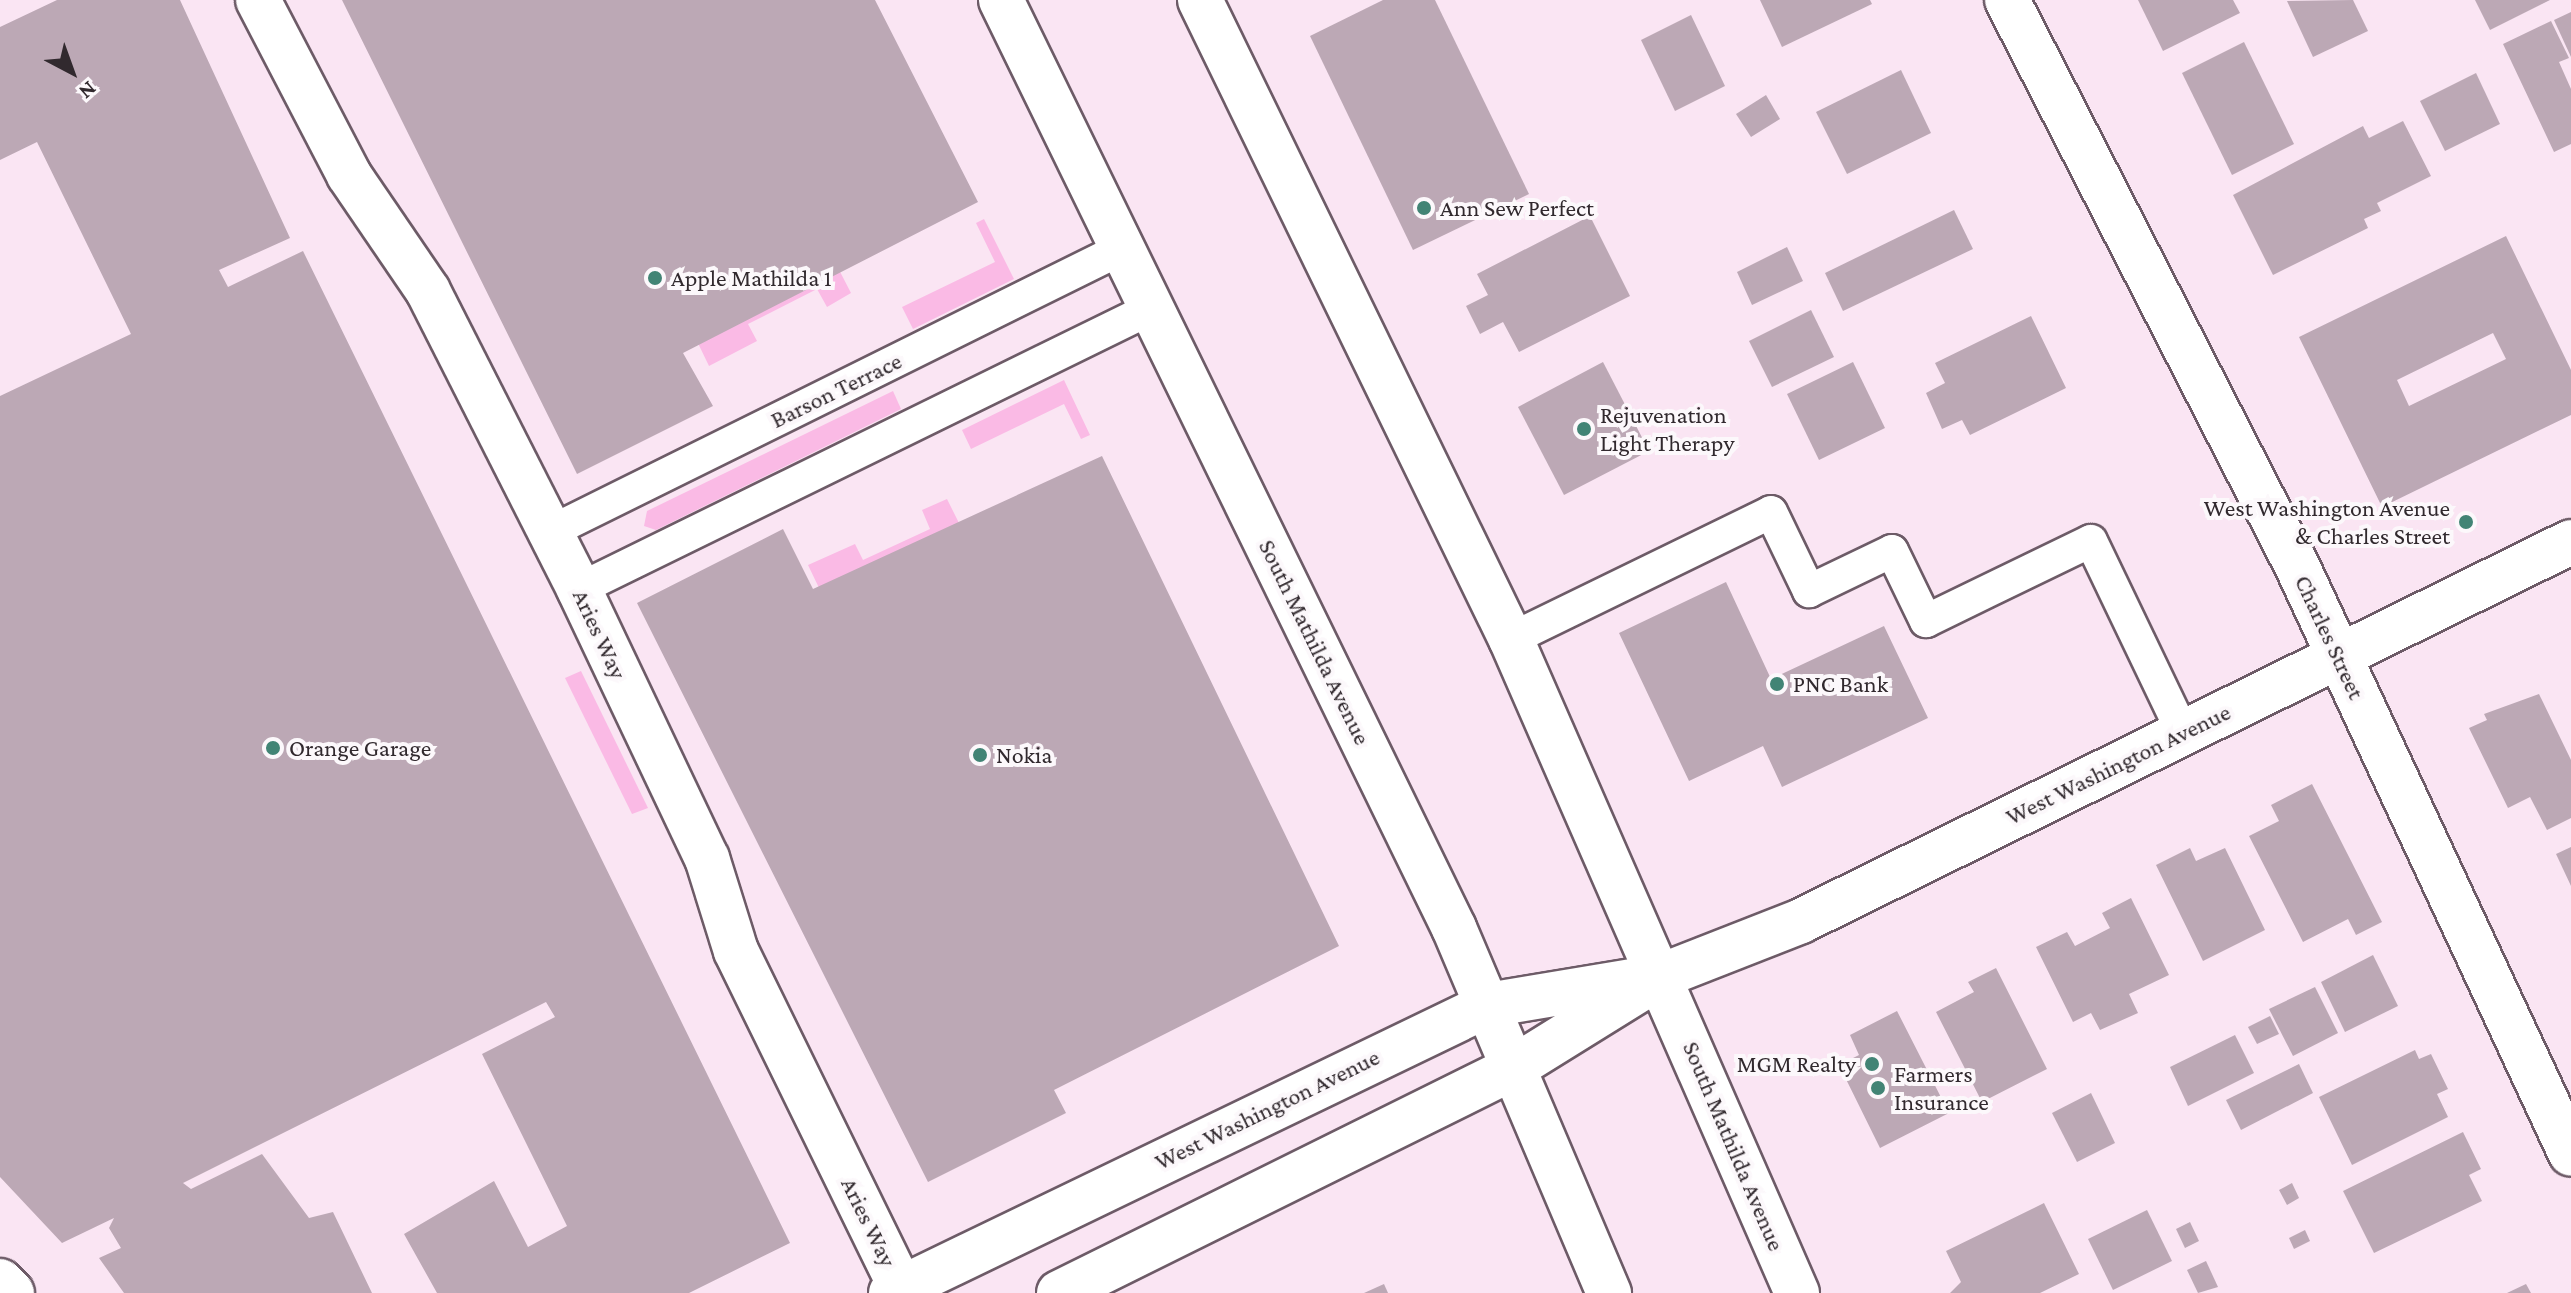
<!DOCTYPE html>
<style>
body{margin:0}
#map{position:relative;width:2571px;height:1293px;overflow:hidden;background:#fae5f3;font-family:"Crimson Pro",serif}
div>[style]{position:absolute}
.green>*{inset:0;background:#fabae5}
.building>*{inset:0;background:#bca8b5}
.roads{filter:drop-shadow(2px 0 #6d5b67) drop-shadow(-2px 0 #6d5b67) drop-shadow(0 2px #6d5b67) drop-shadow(0 -2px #6d5b67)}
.service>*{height:32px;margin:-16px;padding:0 16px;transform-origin:16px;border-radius:16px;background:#fff}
.minor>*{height:44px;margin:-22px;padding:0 22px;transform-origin:22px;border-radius:22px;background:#fff}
.tertiary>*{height:44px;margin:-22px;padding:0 22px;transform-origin:22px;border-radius:22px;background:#fff}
.secondary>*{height:44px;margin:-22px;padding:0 22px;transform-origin:22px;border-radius:22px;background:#fff}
.primary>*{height:44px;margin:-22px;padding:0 22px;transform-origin:22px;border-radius:22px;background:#fff}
.dots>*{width:22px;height:22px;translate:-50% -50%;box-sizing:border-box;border:4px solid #fcf8fb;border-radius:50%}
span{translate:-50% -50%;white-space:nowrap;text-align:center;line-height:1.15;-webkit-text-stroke:8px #fcf8fb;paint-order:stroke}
.poi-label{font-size:24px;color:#31292e}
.left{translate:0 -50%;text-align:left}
.right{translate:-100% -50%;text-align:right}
.street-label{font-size:24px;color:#31292e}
.north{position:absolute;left:32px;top:32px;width:80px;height:80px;-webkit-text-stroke:6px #fcf8fb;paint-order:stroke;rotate:139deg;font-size:22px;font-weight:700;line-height:32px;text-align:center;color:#31292e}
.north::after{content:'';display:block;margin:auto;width:28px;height:36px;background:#31292e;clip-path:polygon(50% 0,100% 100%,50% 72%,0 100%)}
</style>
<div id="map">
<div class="green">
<div style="clip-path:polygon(984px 219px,1014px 279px,913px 329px,902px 307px,995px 262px,976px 223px)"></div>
<div style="clip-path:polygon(835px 262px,851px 293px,827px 307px,817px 289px,748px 324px,757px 341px,709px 366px,694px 335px)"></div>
<div style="clip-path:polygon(1064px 380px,1090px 435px,1081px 439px,1064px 404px,971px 449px,962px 430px)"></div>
<div style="clip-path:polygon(893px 391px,901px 409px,656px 530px,644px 526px,647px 511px)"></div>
<div style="clip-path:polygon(947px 499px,959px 523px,820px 590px,808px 565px,855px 544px,863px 560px,930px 529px,922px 510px)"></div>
<div style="clip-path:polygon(581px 671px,648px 808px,632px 814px,565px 678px)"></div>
</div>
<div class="building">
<div style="clip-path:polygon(57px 0,180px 0,290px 238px,219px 270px,228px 287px,303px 251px,790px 1243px,689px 1293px,437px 1293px,404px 1234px,494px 1181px,528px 1247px,567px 1226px,482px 1054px,555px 1017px,546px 1002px,183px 1183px,191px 1189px,262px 1154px,309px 1218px,333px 1212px,372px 1293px,124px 1293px,99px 1258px,121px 1248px,109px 1228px,114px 1218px,62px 1243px,0 1177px,0 396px,131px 334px,37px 142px,0 160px,0 27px)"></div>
<div style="clip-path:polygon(342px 0,875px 0,978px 202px,683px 353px,713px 406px,577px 474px)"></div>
<div style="clip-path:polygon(1383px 0,1435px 0,1529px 194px,1413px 250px,1310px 36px)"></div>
<div style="clip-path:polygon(1760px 0,1870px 0,1872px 4px,1782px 47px)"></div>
<div style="clip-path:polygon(2138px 0,2233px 0,2240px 13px,2163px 51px)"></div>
<div style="clip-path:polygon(2353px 0,2368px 31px,2313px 57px,2287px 1px)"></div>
<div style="clip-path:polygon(2475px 0,2550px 0,2490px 30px)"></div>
<div style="clip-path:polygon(2571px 12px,2571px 57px,2554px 20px)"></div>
<div style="clip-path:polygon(1691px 15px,1725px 86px,1675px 111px,1641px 40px)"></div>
<div style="clip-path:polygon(2551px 21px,2569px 58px,2559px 62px,2571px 89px,2571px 144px,2554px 152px,2503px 44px)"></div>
<div style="clip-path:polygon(2244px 42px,2294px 144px,2232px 175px,2182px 73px)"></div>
<div style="clip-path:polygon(1901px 70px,1931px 133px,1847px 174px,1816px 112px)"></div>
<div style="clip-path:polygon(2476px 73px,2500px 124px,2445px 151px,2420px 101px)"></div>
<div style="clip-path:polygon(1766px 95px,1780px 119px,1751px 137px,1736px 114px)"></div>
<div style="clip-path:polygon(2403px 121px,2431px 176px,2377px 203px,2381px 211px,2364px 219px,2368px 228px,2273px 275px,2233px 195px,2363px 126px,2369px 138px)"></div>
<div style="clip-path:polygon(1954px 210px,1973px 249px,1843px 311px,1825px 273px)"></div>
<div style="clip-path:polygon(1590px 216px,1630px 296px,1519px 352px,1503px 322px,1480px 334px,1466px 306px,1488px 295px,1477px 274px)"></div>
<div style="clip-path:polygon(evenodd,2506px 236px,2571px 370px,2571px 415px,2382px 507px,2299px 337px,2506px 236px,2493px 333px,2506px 359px,2409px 406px,2397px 380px,2493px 333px)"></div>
<div style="clip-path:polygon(1787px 247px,1803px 281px,1752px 305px,1737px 272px)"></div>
<div style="clip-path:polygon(1811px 310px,1834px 357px,1772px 387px,1749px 341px)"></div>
<div style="clip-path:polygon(2031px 316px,2066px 388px,1970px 435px,1962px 420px,1942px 429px,1926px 393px,1945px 383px,1935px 363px)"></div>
<div style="clip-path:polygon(1603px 362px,1649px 451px,1564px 495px,1518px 407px)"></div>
<div style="clip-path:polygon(1853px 362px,1885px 428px,1819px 460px,1787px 394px)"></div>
<div style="clip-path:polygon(1102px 456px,1339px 946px,1054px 1090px,1066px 1113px,928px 1182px,637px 603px,783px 529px,813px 589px)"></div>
<div style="clip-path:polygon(1726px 582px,1771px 679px,1884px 626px,1928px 718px,1782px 787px,1763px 746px,1689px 781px,1619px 633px)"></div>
<div style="clip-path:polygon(2539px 694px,2571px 760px,2571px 818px,2547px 830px,2530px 797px,2508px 808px,2469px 728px,2487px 720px,2484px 714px)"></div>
<div style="clip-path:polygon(2312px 784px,2382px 922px,2356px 935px,2348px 919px,2303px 942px,2249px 836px,2279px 821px,2271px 805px)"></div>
<div style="clip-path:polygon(2571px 847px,2571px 886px,2556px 854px)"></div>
<div style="clip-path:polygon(2190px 848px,2196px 861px,2225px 848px,2265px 930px,2203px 961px,2156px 865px)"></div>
<div style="clip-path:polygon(2131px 898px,2169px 975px,2129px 994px,2138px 1013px,2100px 1030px,2091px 1013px,2073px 1022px,2036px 947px,2067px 932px,2075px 946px,2110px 928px,2102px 913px)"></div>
<div style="clip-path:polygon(2373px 955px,2398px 1006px,2345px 1032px,2321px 982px)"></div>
<div style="clip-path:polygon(1996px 968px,2047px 1069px,1982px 1102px,1936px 1012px,1974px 992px,1968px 982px)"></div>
<div style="clip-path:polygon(2315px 987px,2338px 1033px,2293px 1056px,2269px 1009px)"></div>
<div style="clip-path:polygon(1897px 1011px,1949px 1113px,1880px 1148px,1839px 1065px,1859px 1055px,1850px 1035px)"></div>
<div style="clip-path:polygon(2270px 1016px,2279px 1034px,2257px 1044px,2248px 1027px)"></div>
<div style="clip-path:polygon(2235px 1035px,2254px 1073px,2188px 1106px,2170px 1067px)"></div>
<div style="clip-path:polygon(2415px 1050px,2419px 1059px,2431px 1054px,2448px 1089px,2437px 1094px,2448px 1117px,2352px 1165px,2319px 1097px)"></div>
<div style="clip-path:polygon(2299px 1064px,2313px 1093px,2241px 1130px,2226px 1100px)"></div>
<div style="clip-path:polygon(2091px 1093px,2115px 1143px,2077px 1162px,2052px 1113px)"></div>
<div style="clip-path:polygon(2463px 1132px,2481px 1169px,2469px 1175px,2482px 1201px,2374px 1253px,2343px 1191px)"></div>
<div style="clip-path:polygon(2292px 1183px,2299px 1198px,2287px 1205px,2279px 1190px)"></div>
<div style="clip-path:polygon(2044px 1203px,2079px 1274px,2040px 1293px,1950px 1293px,1961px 1282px,1946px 1251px)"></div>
<div style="clip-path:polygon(2147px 1210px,2172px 1261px,2113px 1290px,2088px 1239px)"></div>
<div style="clip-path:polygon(2190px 1222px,2199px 1241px,2185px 1248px,2176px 1229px)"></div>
<div style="clip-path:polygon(2305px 1230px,2310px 1241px,2294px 1249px,2289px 1238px)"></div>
<div style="clip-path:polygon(2206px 1261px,2218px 1287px,2198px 1293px,2187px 1270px)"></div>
<div style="clip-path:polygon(1384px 1284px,1388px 1293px,1364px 1293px)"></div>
<div style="clip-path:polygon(2526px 1284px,2531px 1293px,2507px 1293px)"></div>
</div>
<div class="roads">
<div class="service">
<div style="left:550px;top:532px;width:640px;rotate:-26.36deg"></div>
<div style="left:579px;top:589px;width:638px;rotate:-26.12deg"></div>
<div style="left:1511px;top:639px;width:289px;rotate:-26deg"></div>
<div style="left:1771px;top:512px;width:88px;rotate:64.3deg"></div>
<div style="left:1809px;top:591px;width:92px;rotate:-25.7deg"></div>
<div style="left:1892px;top:551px;width:78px;rotate:64.1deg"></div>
<div style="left:1926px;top:621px;width:183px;rotate:-25.9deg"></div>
<div style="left:2091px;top:541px;width:213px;rotate:64.4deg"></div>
</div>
<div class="minor">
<div style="left:258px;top:0;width:197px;rotate:62.5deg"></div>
<div style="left:349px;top:175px;width:140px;rotate:55.7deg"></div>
<div style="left:428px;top:291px;width:334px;rotate:63.1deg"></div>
<div style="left:579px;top:589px;width:298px;rotate:64.6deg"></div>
<div style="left:707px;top:858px;width:97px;rotate:72.7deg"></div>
<div style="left:736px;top:951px;width:375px;rotate:63.9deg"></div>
<div style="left:2007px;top:0;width:638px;rotate:62.87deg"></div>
<div style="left:2298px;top:568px;width:646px;rotate:65.02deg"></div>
</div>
<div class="tertiary">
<div style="left:1661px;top:976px;width:150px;rotate:-21.4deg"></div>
<div style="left:1801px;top:921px;width:858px;rotate:-26.21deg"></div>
<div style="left:0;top:1281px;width:17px;rotate:45deg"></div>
</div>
<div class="secondary">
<div style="left:891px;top:1293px;width:663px;rotate:-25.75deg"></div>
<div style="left:1488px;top:1005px;width:175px;rotate:-9.5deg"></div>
<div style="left:1059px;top:1293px;width:507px;rotate:-26.36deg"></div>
<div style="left:1513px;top:1068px;width:155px;rotate:-31.8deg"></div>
</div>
<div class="primary">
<div style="left:1001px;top:0;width:1033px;rotate:63.98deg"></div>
<div style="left:1454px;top:928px;width:397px;rotate:67deg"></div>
<div style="left:1200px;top:0;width:711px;rotate:64.05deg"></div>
<div style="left:1511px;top:639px;width:714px;rotate:66.38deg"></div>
</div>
</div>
<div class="dots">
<div style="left:1424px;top:208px;background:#428475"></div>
<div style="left:655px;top:278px;background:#428475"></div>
<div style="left:1584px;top:429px;background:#428475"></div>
<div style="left:2466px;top:522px;background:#428475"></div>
<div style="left:1777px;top:684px;background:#428475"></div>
<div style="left:273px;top:748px;background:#428475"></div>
<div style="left:980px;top:755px;background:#428475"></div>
<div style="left:1872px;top:1064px;background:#428475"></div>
<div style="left:1878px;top:1088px;background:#428475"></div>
</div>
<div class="poi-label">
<span class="left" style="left:1440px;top:208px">Ann Sew Perfect</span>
<span class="left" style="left:671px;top:278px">Apple Mathilda 1</span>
<span class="left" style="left:1600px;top:429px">Rejuvenation<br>Light Therapy</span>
<span class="right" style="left:2450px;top:522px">West Washington Avenue<br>&amp; Charles Street</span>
<span class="left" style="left:1793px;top:684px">PNC Bank</span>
<span class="left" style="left:289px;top:748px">Orange Garage</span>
<span class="left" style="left:996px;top:755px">Nokia</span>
<span class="right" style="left:1856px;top:1064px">MGM Realty</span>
<span class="left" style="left:1894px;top:1088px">Farmers<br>Insurance</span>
</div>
<div class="street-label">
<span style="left:836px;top:390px;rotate:-26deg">Barson Terrace</span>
<span style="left:600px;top:634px;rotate:65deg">Aries Way</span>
<span style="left:2330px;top:637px;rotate:65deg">Charles Street</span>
<span style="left:1315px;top:642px;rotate:64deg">South Mathilda Avenue</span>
<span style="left:2118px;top:764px;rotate:-26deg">West Washington Avenue</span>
<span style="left:1267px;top:1109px;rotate:-26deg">West Washington Avenue</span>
<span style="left:1734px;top:1146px;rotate:67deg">South Mathilda Avenue</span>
<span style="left:869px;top:1222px;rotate:64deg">Aries Way</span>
</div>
<div class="north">N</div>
</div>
